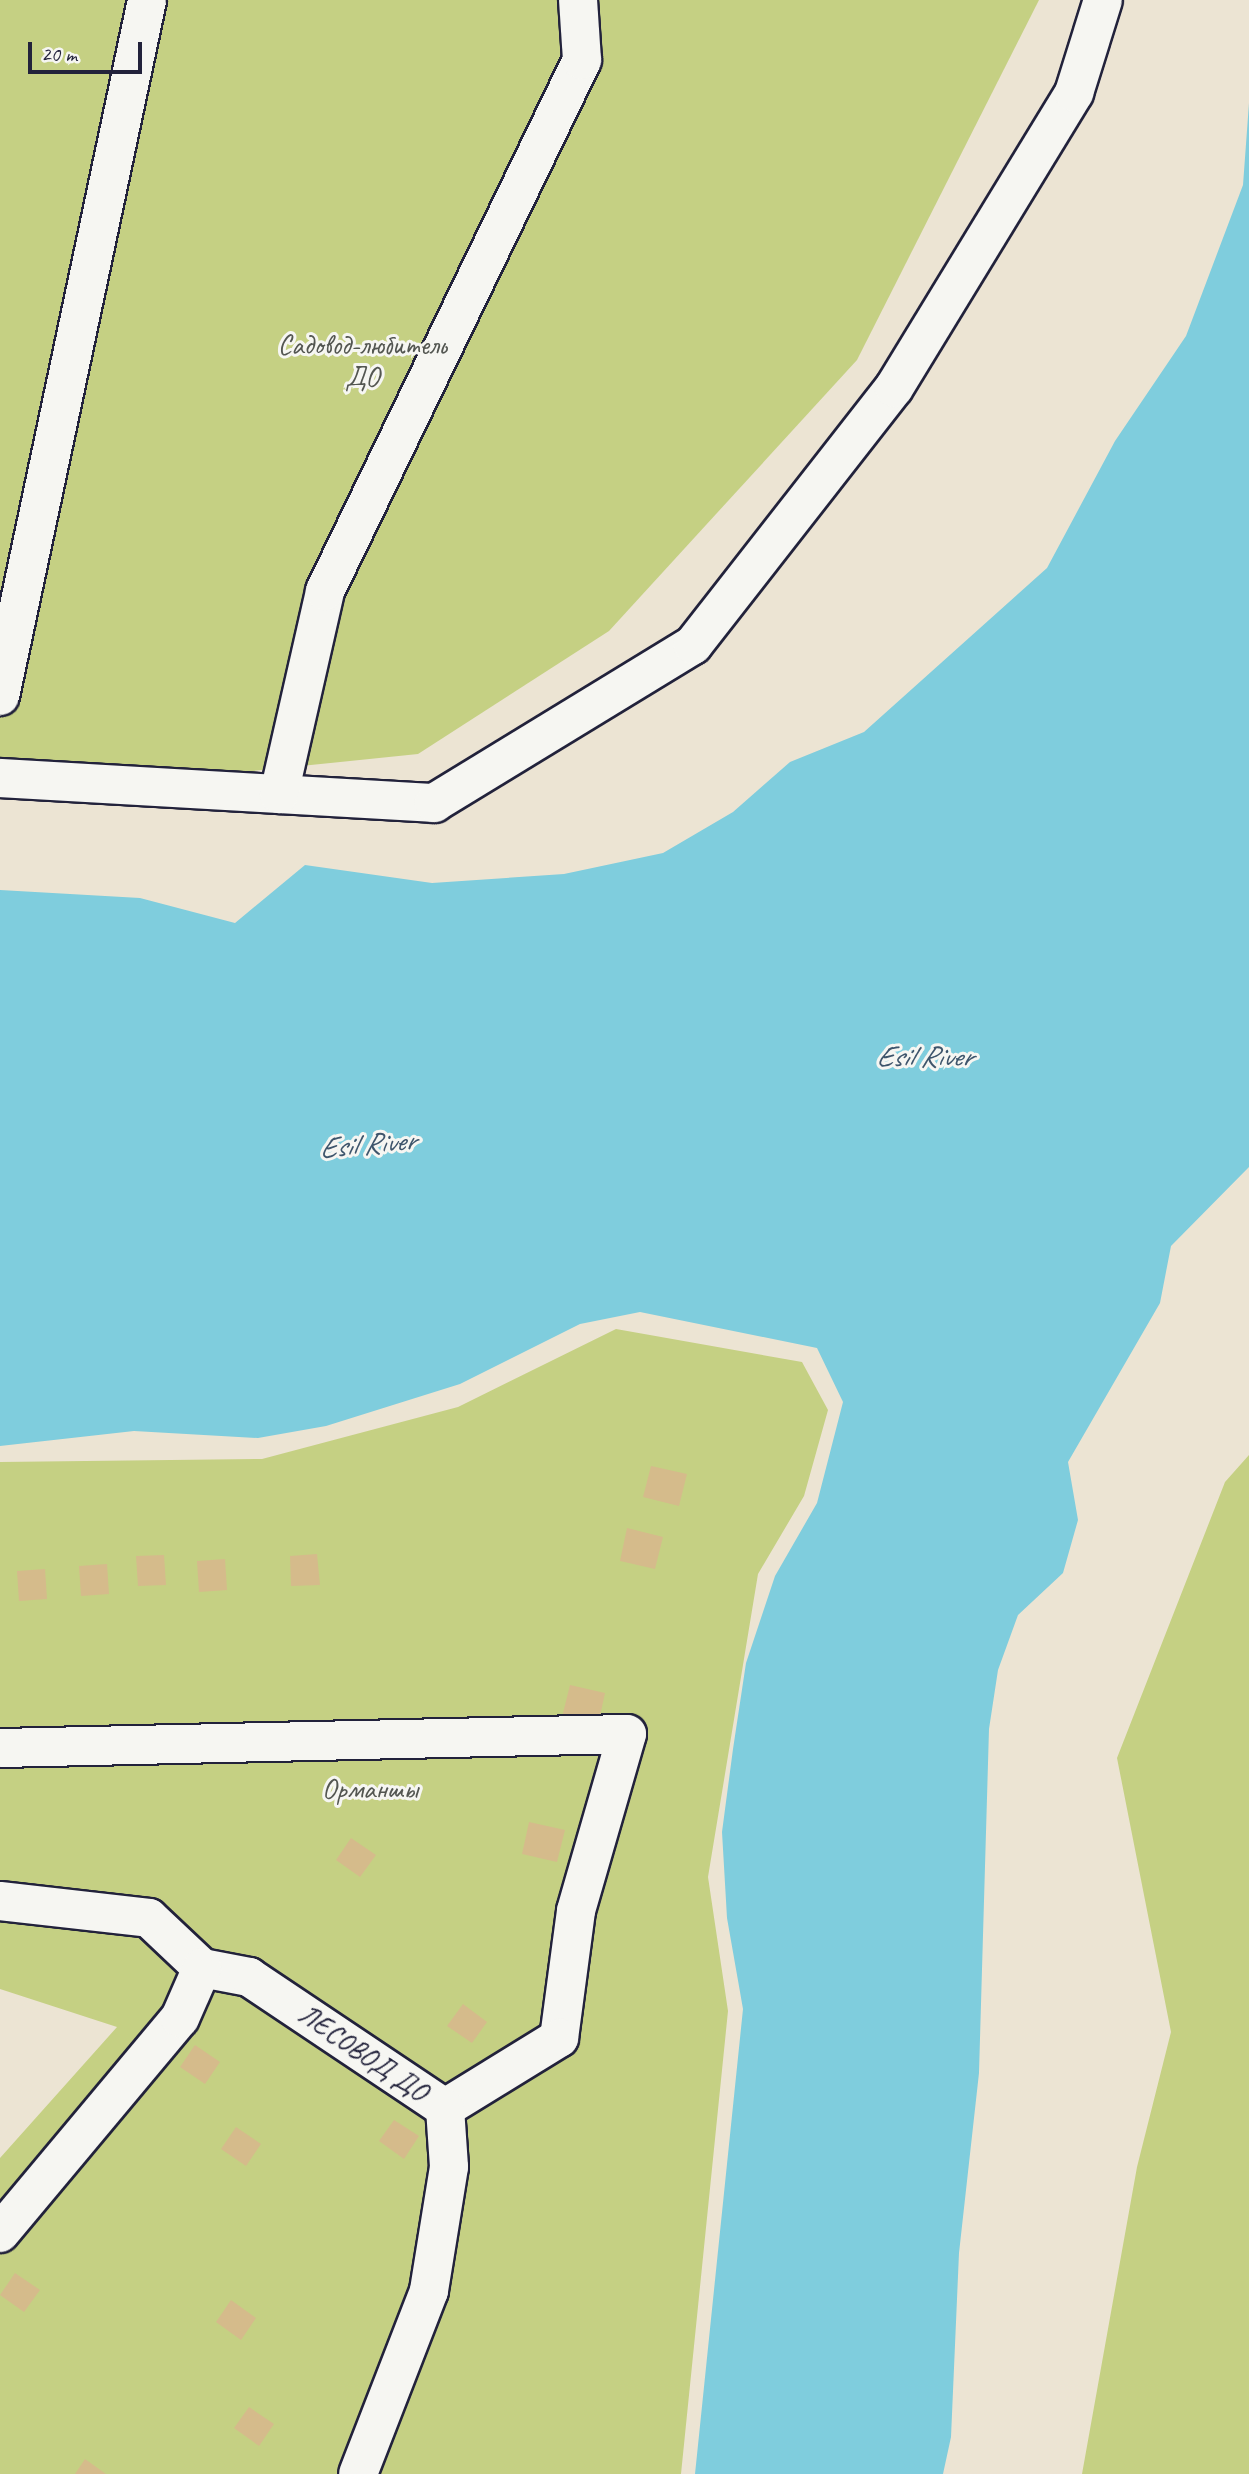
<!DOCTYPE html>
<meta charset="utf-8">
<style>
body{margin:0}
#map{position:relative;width:1249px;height:2474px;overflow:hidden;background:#ece4d3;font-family:Caveat,sans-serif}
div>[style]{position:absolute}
.green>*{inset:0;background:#c5d083}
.water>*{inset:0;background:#7fcddd}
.building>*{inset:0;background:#d5bb8b}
.roads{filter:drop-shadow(2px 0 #22223b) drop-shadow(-2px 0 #22223b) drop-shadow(0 2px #22223b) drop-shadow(0 -2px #22223b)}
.minor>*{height:38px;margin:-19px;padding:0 19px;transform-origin:19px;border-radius:19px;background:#f6f6f2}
span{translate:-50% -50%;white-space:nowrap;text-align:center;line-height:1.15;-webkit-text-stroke:6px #f6f6f2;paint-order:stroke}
.park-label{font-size:28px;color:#535651}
.street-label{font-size:28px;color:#22223b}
.water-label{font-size:30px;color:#3e556c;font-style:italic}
.scale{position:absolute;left:28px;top:42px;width:114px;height:32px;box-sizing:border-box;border:4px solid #22223b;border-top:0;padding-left:9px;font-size:21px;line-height:24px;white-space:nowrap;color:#22223b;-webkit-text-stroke:5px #f6f6f2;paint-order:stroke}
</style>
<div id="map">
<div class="green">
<div style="clip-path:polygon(0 0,1039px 0,857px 360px,609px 631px,418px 754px,0 797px)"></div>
<div style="clip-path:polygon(616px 1329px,802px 1362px,828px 1410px,804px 1496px,758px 1574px,708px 1877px,728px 2011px,681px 2474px,0 2474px,0 2158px,117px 2027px,0 1989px,0 1462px,262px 1459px,458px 1407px)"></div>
<div style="clip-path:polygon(1249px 1455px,1249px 2474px,1082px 2474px,1137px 2167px,1171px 2032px,1117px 1758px,1225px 1482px)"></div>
</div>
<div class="water">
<div style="clip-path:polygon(1249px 103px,1249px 1167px,1171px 1246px,1160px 1303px,1068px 1462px,1078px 1520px,1063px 1573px,1018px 1615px,998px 1670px,989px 1729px,979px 2073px,959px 2253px,951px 2437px,943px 2474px,695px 2474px,743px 2009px,727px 1918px,722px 1832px,733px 1749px,746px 1663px,775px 1576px,817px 1503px,843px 1402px,817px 1348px,640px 1312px,580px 1324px,460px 1384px,326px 1426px,258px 1438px,134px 1431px,0 1446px,0 890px,140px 898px,235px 923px,305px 865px,432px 883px,564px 874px,663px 853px,733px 812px,790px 762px,864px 732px,1047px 568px,1115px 441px,1186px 336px,1243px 185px)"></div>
</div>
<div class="building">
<div style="clip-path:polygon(651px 1466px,687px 1474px,679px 1506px,643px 1497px)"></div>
<div style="clip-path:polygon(627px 1528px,663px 1537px,655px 1569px,620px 1561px)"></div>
<div style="clip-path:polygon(317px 1554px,320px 1585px,291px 1586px,290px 1556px)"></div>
<div style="clip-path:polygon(164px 1555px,166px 1585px,138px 1586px,136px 1556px)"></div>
<div style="clip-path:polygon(225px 1559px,227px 1590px,199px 1592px,197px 1561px)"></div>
<div style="clip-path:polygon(107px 1564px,109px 1594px,81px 1596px,79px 1566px)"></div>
<div style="clip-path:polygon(45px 1569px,47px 1599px,19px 1601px,17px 1571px)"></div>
<div style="clip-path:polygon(570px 1685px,605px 1693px,598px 1725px,562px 1717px)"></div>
<div style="clip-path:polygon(529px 1822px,565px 1830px,557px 1862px,522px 1854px)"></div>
<div style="clip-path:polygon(351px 1838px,376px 1855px,360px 1877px,336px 1860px)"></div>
<div style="clip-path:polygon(463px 2004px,487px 2022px,472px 2043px,447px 2026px)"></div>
<div style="clip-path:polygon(195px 2045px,220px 2062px,205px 2084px,180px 2067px)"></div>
<div style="clip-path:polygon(394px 2120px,419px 2136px,404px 2159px,379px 2141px)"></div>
<div style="clip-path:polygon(236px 2127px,261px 2144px,246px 2166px,221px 2149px)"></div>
<div style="clip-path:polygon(15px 2273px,40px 2290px,24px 2312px,0 2295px)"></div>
<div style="clip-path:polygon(231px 2300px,256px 2318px,241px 2340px,216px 2322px)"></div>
<div style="clip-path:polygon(249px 2407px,274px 2424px,259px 2446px,234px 2428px)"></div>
<div style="clip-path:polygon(85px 2459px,106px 2474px,75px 2474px)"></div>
</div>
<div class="roads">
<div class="minor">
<div style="left:0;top:696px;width:711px;rotate:-78.07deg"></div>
<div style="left:0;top:778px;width:435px;rotate:3.3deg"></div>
<div style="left:434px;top:803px;width:303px;rotate:-31.4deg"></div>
<div style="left:693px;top:645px;width:326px;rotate:-52deg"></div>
<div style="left:894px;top:388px;width:346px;rotate:-58.6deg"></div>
<div style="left:1074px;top:93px;width:97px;rotate:-72.7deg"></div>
<div style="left:279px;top:794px;width:208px;rotate:-77.2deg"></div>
<div style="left:325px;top:591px;width:590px;rotate:-64.17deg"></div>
<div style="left:582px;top:60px;width:60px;rotate:-93.8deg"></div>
<div style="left:0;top:1748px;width:627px;rotate:-1.28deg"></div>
<div style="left:627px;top:1734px;width:184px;rotate:106.1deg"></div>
<div style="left:576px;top:1911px;width:128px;rotate:97.6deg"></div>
<div style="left:559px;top:2038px;width:134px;rotate:148.4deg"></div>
<div style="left:0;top:1901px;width:150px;rotate:6.5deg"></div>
<div style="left:149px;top:1918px;width:73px;rotate:43.3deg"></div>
<div style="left:202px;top:1968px;width:48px;rotate:10.8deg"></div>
<div style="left:249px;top:1977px;width:236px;rotate:33.8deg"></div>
<div style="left:445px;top:2108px;width:59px;rotate:86.1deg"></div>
<div style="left:449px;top:2167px;width:126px;rotate:99.2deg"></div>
<div style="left:429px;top:2291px;width:196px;rotate:111.2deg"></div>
<div style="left:0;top:2233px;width:280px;rotate:-50.1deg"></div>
<div style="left:180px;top:2018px;width:55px;rotate:-66.3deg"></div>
</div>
</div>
<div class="park-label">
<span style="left:362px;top:361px">Садовод-любитель<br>ДО</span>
<span style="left:370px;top:1789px">Орманшы</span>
</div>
<div class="street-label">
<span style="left:363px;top:2053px;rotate:34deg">ЛЕСОВОД ДО</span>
</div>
<div class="water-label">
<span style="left:924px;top:1056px">Esil River</span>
<span style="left:367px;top:1144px;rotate:-5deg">Esil River</span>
</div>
<div class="scale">20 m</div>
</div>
